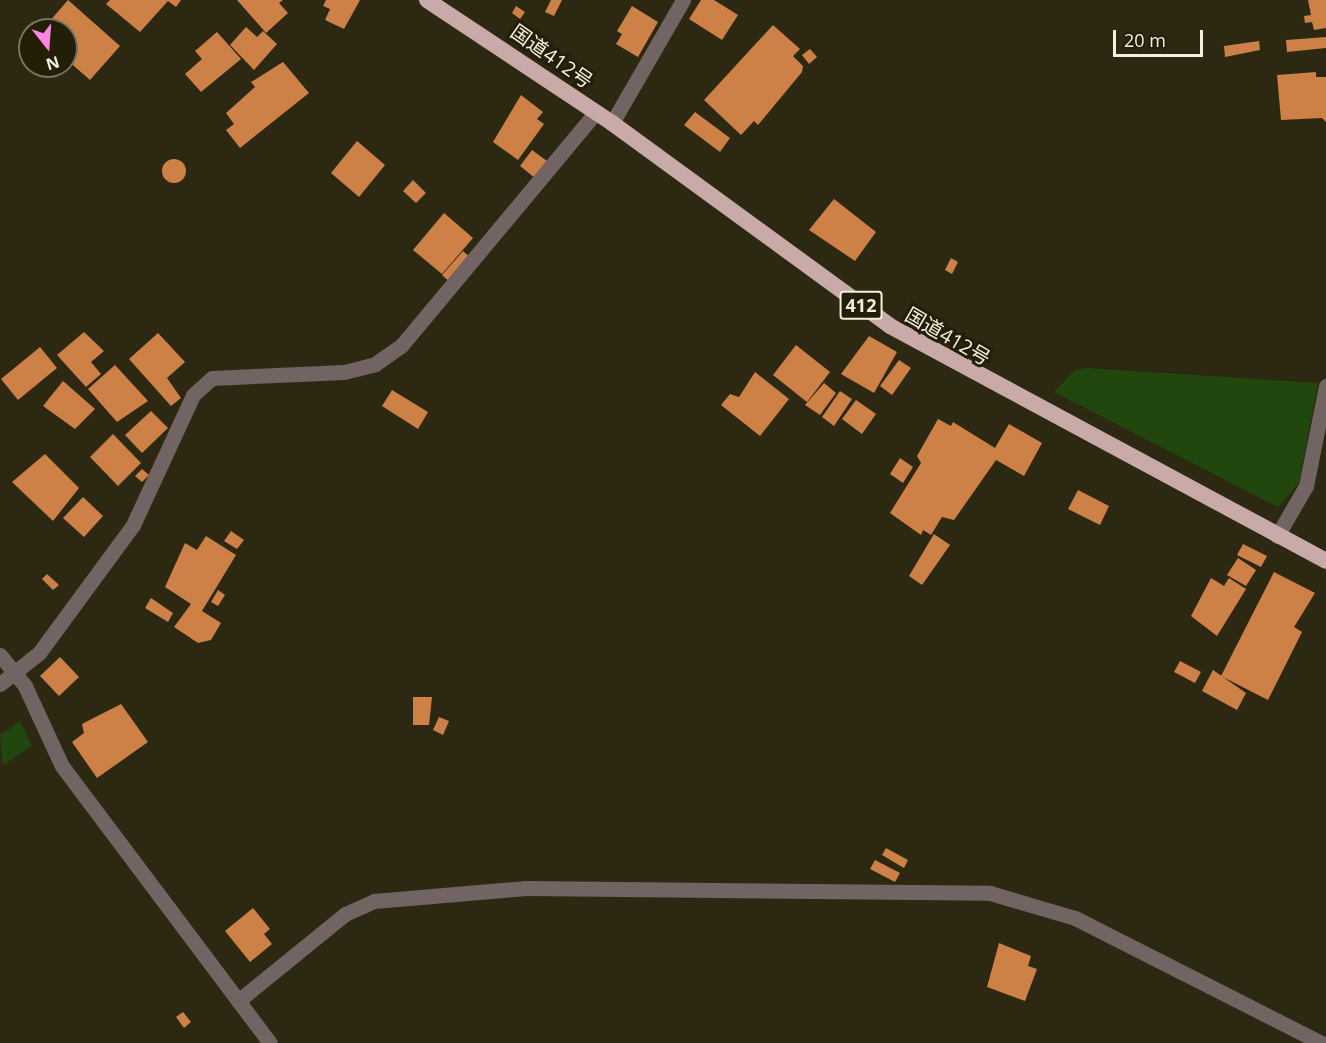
<!DOCTYPE html>
<meta charset="utf-8">
<style>
body{margin:0}
#map{position:relative;width:1326px;height:1043px;overflow:hidden;background:#2d2811;font-family:"Open Sans","Noto Sans JP",sans-serif}
div>[style]{position:absolute}
.green>*{inset:0;background:#21470f}
.building>*{inset:0;background:#ce8146}
.round{border-radius:50%}
.minor>*{height:15px;margin:-7.5px;padding:0 7.5px;transform-origin:7.5px;border-radius:7.5px;background:#716462}
.trunk>*{height:16px;margin:-8px;padding:0 8px;transform-origin:8px;border-radius:8px;background:#c8aba8}
span{translate:-50% -50%;white-space:nowrap;text-align:center;line-height:1.15;-webkit-text-stroke:6px #231e07;paint-order:stroke}
.shield-label span{padding:2px 4px;background:#231e07;border:2px solid;border-radius:4px;-webkit-text-stroke-width:0}
.shield-label{font-size:18px;color:#f3f0e2;font-weight:700}
.street-label{font-size:20px;color:#f3f0e2}
.north{position:absolute;left:18px;top:18px;width:60px;height:60px;box-sizing:border-box;background:#231e07;border:2px solid #76725f;border-radius:50%;rotate:163deg;font-size:16px;font-weight:700;line-height:24px;text-align:center;color:#f3f0e2}
.north::after{content:'';display:block;margin:auto;width:21px;height:27px;background:#fe86e0;clip-path:polygon(50% 0,100% 100%,50% 72%,0 100%)}
.scale{position:absolute;left:1113px;top:30px;width:90px;height:27px;box-sizing:border-box;border:3px solid #f3f0e2;border-top:0;padding-left:8px;font-size:18px;line-height:21px;white-space:nowrap;color:#f3f0e2;-webkit-text-stroke:4px #231e07;paint-order:stroke}
</style>
<div id="map">
<div class="green">
<div style="clip-path:polygon(1086px 368px,1318px 383px,1299px 483px,1278px 507px,1054px 392px,1074px 371px)"></div>
<div style="clip-path:polygon(20px 721px,32px 746px,3px 765px,0 735px)"></div>
</div>
<div class="building">
<div style="clip-path:polygon(68px 0,120px 46px,90px 80px,66px 59px,66px 30px,49px 22px)"></div>
<div style="clip-path:polygon(110px 0,181px 0,176px 7px,168px 1px,140px 32px,106px 4px)"></div>
<div style="clip-path:polygon(237px 0,283px 0,279px 3px,288px 13px,266px 33px)"></div>
<div style="clip-path:polygon(326px 0,360px 0,344px 29px,325px 20px,330px 9px,323px 6px)"></div>
<div style="clip-path:polygon(551px 0,562px 0,554px 16px,545px 12px)"></div>
<div style="clip-path:polygon(701px 0,714px 0,738px 15px,722px 40px,689px 19px)"></div>
<div style="clip-path:polygon(1308px 0,1326px 0,1326px 28px,1314px 30px,1312px 22px,1305px 23px,1304px 16px,1311px 15px)"></div>
<div style="clip-path:polygon(516px 6px,525px 12px,520px 19px,512px 13px)"></div>
<div style="clip-path:polygon(632px 6px,658px 22px,638px 57px,616px 44px,622px 34px,617px 31px)"></div>
<div style="clip-path:polygon(773px 25px,800px 49px,793px 56px,803px 66px,802px 72px,758px 125px,754px 121px,741px 135px,704px 100px)"></div>
<div style="clip-path:polygon(246px 27px,257px 37px,263px 31px,277px 44px,254px 70px,230px 45px)"></div>
<div style="clip-path:polygon(217px 32px,241px 59px,201px 92px,185px 74px,202px 59px,195px 51px)"></div>
<div style="clip-path:polygon(1326px 37px,1326px 48px,1287px 52px,1286px 40px)"></div>
<div style="clip-path:polygon(1259px 41px,1260px 50px,1225px 57px,1224px 46px)"></div>
<div style="clip-path:polygon(810px 49px,817px 57px,809px 64px,802px 55px)"></div>
<div style="clip-path:polygon(283px 62px,309px 93px,240px 148px,226px 130px,234px 124px,226px 113px,255px 87px,251px 82px)"></div>
<div style="clip-path:polygon(1316px 72px,1316px 77px,1326px 77px,1326px 122px,1322px 118px,1281px 120px,1277px 75px)"></div>
<div style="clip-path:polygon(521px 95px,543px 112px,537px 119px,544px 124px,518px 160px,493px 142px)"></div>
<div style="clip-path:polygon(695px 112px,730px 138px,720px 152px,684px 125px)"></div>
<div style="clip-path:polygon(357px 141px,385px 165px,359px 197px,331px 173px)"></div>
<div style="clip-path:polygon(532px 150px,547px 161px,535px 178px,520px 166px)"></div>
<div class="round" style="left:162px;top:159px;width:24px;height:24px"></div>
<div style="clip-path:polygon(413px 180px,426px 193px,416px 203px,403px 191px)"></div>
<div style="clip-path:polygon(834px 199px,876px 232px,855px 261px,809px 230px)"></div>
<div style="clip-path:polygon(444px 213px,473px 238px,442px 274px,413px 250px)"></div>
<div style="clip-path:polygon(463px 251px,473px 260px,452px 284px,442px 275px)"></div>
<div style="clip-path:polygon(951px 258px,958px 262px,952px 274px,945px 270px)"></div>
<div style="clip-path:polygon(84px 332px,104px 351px,91px 362px,101px 374px,86px 387px,57px 355px)"></div>
<div style="clip-path:polygon(158px 333px,185px 362px,167px 378px,181px 398px,171px 406px,129px 359px)"></div>
<div style="clip-path:polygon(869px 336px,897px 352px,874px 393px,841px 374px)"></div>
<div style="clip-path:polygon(796px 345px,830px 372px,807px 402px,773px 375px)"></div>
<div style="clip-path:polygon(40px 347px,57px 368px,18px 400px,1px 379px)"></div>
<div style="clip-path:polygon(899px 360px,911px 368px,892px 395px,880px 386px)"></div>
<div style="clip-path:polygon(115px 365px,148px 401px,117px 422px,88px 389px)"></div>
<div style="clip-path:polygon(755px 372px,789px 399px,760px 436px,721px 405px,730px 394px,739px 397px)"></div>
<div style="clip-path:polygon(63px 381px,95px 409px,75px 429px,43px 406px)"></div>
<div style="clip-path:polygon(824px 383px,836px 393px,820px 415px,805px 405px)"></div>
<div style="clip-path:polygon(392px 390px,428px 412px,418px 429px,382px 406px)"></div>
<div style="clip-path:polygon(840px 391px,852px 399px,834px 426px,822px 417px)"></div>
<div style="clip-path:polygon(856px 400px,876px 414px,862px 434px,842px 419px)"></div>
<div style="clip-path:polygon(151px 411px,168px 428px,142px 453px,125px 435px)"></div>
<div style="clip-path:polygon(938px 419px,951px 426px,953px 422px,995px 448px,1009px 424px,1042px 443px,1024px 476px,996px 460px,954px 520px,942px 517px,931px 535px,923px 530px,921px 535px,890px 513px,921px 463px,917px 456px)"></div>
<div style="clip-path:polygon(113px 434px,141px 463px,118px 486px,90px 457px)"></div>
<div style="clip-path:polygon(45px 454px,79px 488px,53px 521px,12px 482px)"></div>
<div style="clip-path:polygon(900px 458px,913px 467px,903px 483px,890px 474px)"></div>
<div style="clip-path:polygon(142px 469px,149px 475px,142px 482px,135px 476px)"></div>
<div style="clip-path:polygon(1078px 490px,1109px 506px,1100px 525px,1068px 509px)"></div>
<div style="clip-path:polygon(83px 497px,103px 516px,84px 537px,63px 518px)"></div>
<div style="clip-path:polygon(231px 531px,244px 540px,237px 549px,224px 541px)"></div>
<div style="clip-path:polygon(934px 534px,950px 545px,922px 585px,909px 576px)"></div>
<div style="clip-path:polygon(206px 536px,236px 555px,202px 611px,221px 623px,211px 640px,198px 643px,174px 627px,191px 604px,165px 587px,185px 543px,197px 550px)"></div>
<div style="clip-path:polygon(1243px 544px,1267px 556px,1261px 567px,1237px 555px)"></div>
<div style="clip-path:polygon(1238px 558px,1256px 570px,1246px 586px,1227px 575px)"></div>
<div style="clip-path:polygon(1274px 572px,1315px 593px,1294px 627px,1302px 632px,1268px 700px,1221px 676px)"></div>
<div style="clip-path:polygon(47px 574px,59px 585px,53px 590px,42px 579px)"></div>
<div style="clip-path:polygon(1211px 578px,1224px 586px,1229px 578px,1246px 589px,1217px 636px,1191px 616px)"></div>
<div style="clip-path:polygon(218px 590px,225px 595px,218px 606px,211px 602px)"></div>
<div style="clip-path:polygon(151px 598px,173px 613px,168px 622px,145px 608px)"></div>
<div style="clip-path:polygon(60px 657px,79px 677px,59px 696px,40px 676px)"></div>
<div style="clip-path:polygon(1180px 661px,1201px 672px,1195px 683px,1174px 672px)"></div>
<div style="clip-path:polygon(1213px 670px,1246px 693px,1237px 710px,1202px 691px)"></div>
<div style="clip-path:polygon(413px 697px,432px 697px,429px 725px,413px 725px)"></div>
<div style="clip-path:polygon(121px 704px,148px 742px,97px 778px,72px 742px,84px 733px,82px 724px)"></div>
<div style="clip-path:polygon(439px 717px,449px 721px,443px 735px,433px 730px)"></div>
<div style="clip-path:polygon(886px 848px,908px 860px,904px 868px,882px 855px)"></div>
<div style="clip-path:polygon(875px 860px,900px 873px,895px 882px,870px 869px)"></div>
<div style="clip-path:polygon(253px 908px,270px 929px,264px 934px,272px 944px,250px 962px,225px 931px)"></div>
<div style="clip-path:polygon(999px 943px,1031px 956px,1028px 966px,1037px 969px,1025px 1001px,987px 987px)"></div>
<div style="clip-path:polygon(183px 1012px,191px 1022px,184px 1028px,176px 1017px)"></div>
</div>
<div class="minor">
<div style="left:612px;top:123px;width:142px;rotate:-60deg"></div>
<div style="left:1277px;top:536px;width:58px;rotate:-59.9deg"></div>
<div style="left:1306px;top:486px;width:102px;rotate:-78.7deg"></div>
<div style="left:0;top:655px;width:40px;rotate:51deg"></div>
<div style="left:25px;top:686px;width:88px;rotate:65.2deg"></div>
<div style="left:62px;top:766px;width:346px;rotate:53.1deg"></div>
<div style="left:0;top:684px;width:50px;rotate:-38.5deg"></div>
<div style="left:39px;top:653px;width:159px;rotate:-53.7deg"></div>
<div style="left:133px;top:525px;width:143px;rotate:-65.2deg"></div>
<div style="left:193px;top:395px;width:25px;rotate:-42deg"></div>
<div style="left:212px;top:378px;width:132px;rotate:-2.6deg"></div>
<div style="left:344px;top:372px;width:32px;rotate:-14deg"></div>
<div style="left:375px;top:364px;width:32px;rotate:-35deg"></div>
<div style="left:401px;top:346px;width:305px;rotate:-50.2deg"></div>
<div style="left:238px;top:1001px;width:138px;rotate:-39.1deg"></div>
<div style="left:345px;top:914px;width:32px;rotate:-24deg"></div>
<div style="left:374px;top:901px;width:153px;rotate:-4.9deg"></div>
<div style="left:526px;top:888px;width:464px;rotate:0.6deg"></div>
<div style="left:990px;top:893px;width:89px;rotate:16.4deg"></div>
<div style="left:1075px;top:918px;width:276px;rotate:26.9deg"></div>
</div>
<div class="trunk">
<div style="left:427px;top:0;width:222px;rotate:33.6deg"></div>
<div style="left:612px;top:123px;width:344px;rotate:36.1deg"></div>
<div style="left:890px;top:326px;width:495px;rotate:28.3deg"></div>
</div>
<div class="shield-label">
<span style="left:861px;top:305px">412</span>
</div>
<div class="street-label">
<span style="left:552px;top:56px;rotate:35deg">国道412号</span>
<span style="left:948px;top:336px;rotate:30deg">国道412号</span>
</div>
<div class="north">N</div>
<div class="scale">20 m</div>
</div>
